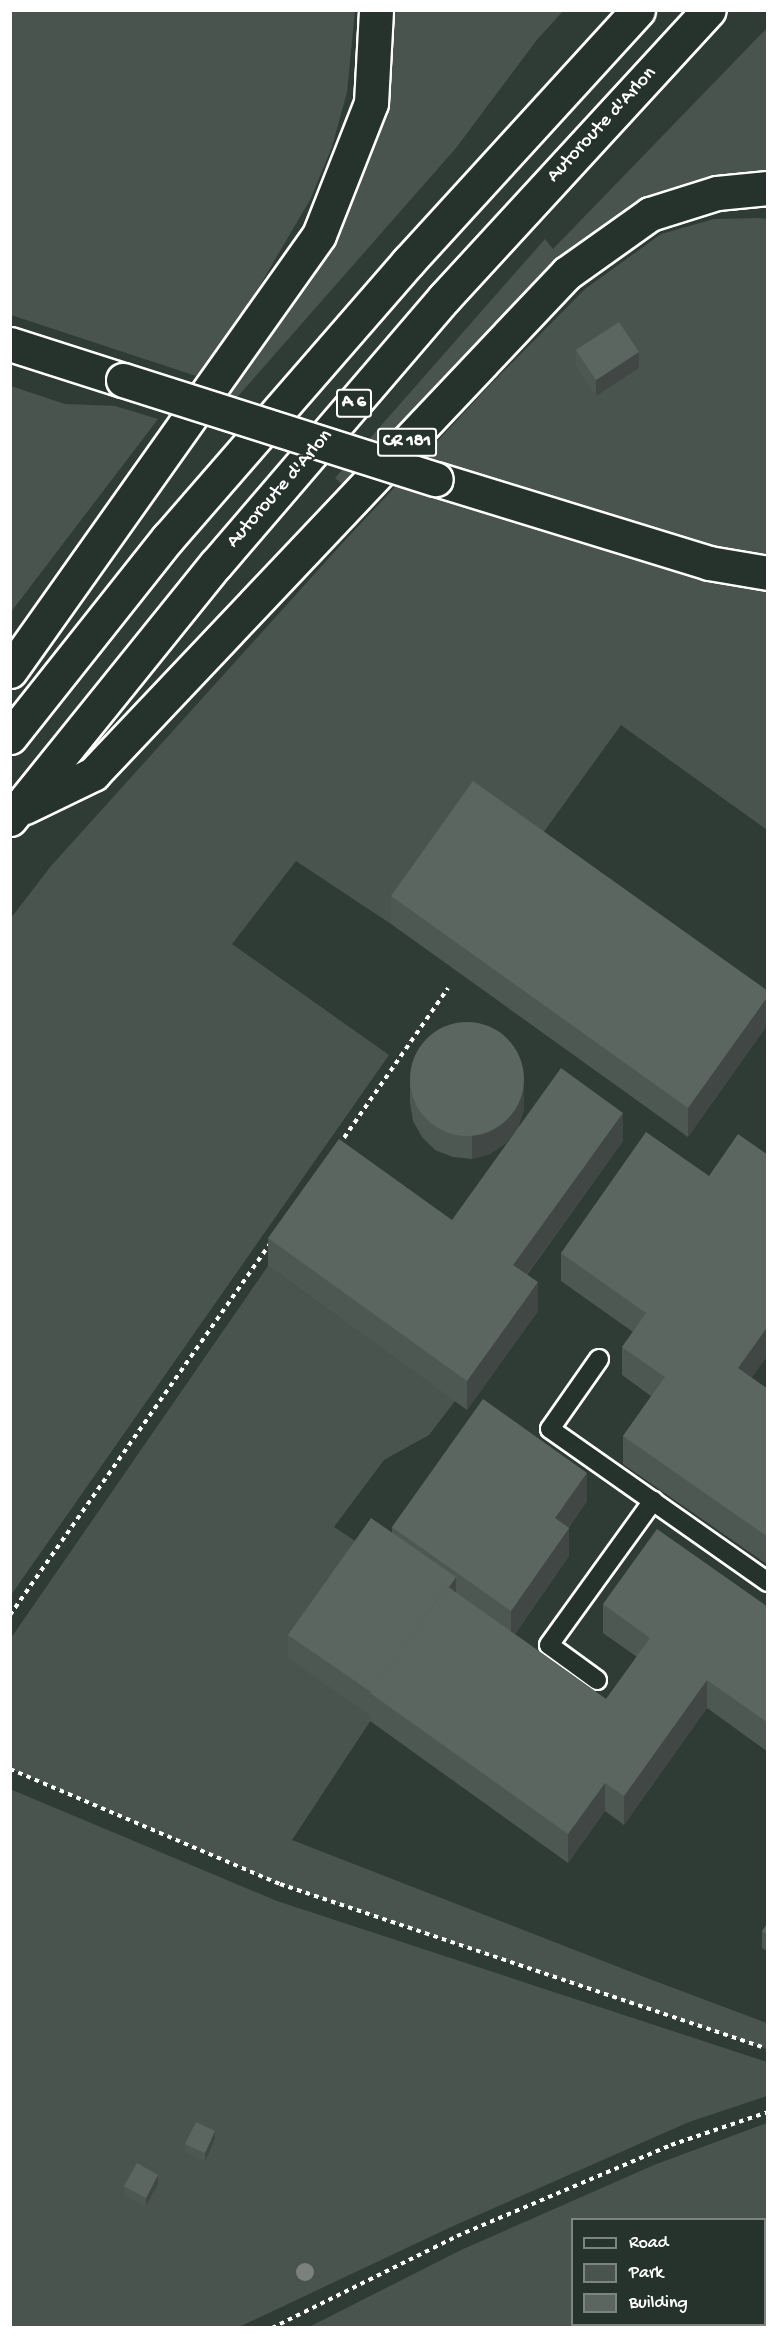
<!DOCTYPE html>
<style>
body{margin:0}
#map{position:relative;width:778px;height:2338px;overflow:hidden;background:#2f3b35;font-family:"Gochi Hand",sans-serif}
div>[style]{position:absolute}
.green>*{inset:0;background:#4a544f}
.path>*{height:4px;margin-top:-2px;transform-origin:0;background:repeating-linear-gradient(90deg,#fff 0 4.5px,transparent 0 9px)}
.roads{filter:drop-shadow(2px 0 #fff) drop-shadow(-2px 0 #fff) drop-shadow(0 2px #fff) drop-shadow(0 -2px #fff)}
.lane>*{height:18px;margin:-9px;padding:0 9px;transform-origin:9px;border-radius:9px;background:#26332d}
.secondary>*{height:33px;margin:-16.5px;padding:0 16.5px;transform-origin:16.5px;border-radius:16.5px;background:#26332d}
.highway>*{height:33px;margin:-16.5px;padding:0 16.5px;transform-origin:16.5px;border-radius:16.5px;background:#26332d}
.bridges{filter:drop-shadow(2px 0 #fff) drop-shadow(-2px 0 #fff) drop-shadow(0 2px #fff) drop-shadow(0 -2px #fff)}
.secondary-bridge>*{height:33px;margin:-16.5px;padding:0 16.5px;transform-origin:16.5px;border-radius:16.5px;background:#26332d}
.trees>*{width:18px;height:18px;margin:-9px;border-radius:50%;background:#7a817e}
.wall>*{inset:0;background:#4e5853}
.shaded-wall>*{inset:0;background:#404744}
.building>*{inset:0;background:#5b6661}
.round{border-radius:50%}
span{translate:-50% -50%;white-space:nowrap;text-align:center;line-height:1.15;-webkit-text-stroke:4.5px #26332d;paint-order:stroke}
.shield-label span{padding:2px 4px;background:#26332d;border:2px solid;border-radius:4px;-webkit-text-stroke-width:0}
.shield-label{font-size:18px;color:#fff;font-weight:700}
.street-label{font-size:20px;color:#fff}
.frame{position:absolute;inset:0;border:12px solid #fff;pointer-events:none}
.legend{position:absolute;left:571px;top:2218px;width:195px;height:108px;box-sizing:border-box;background:#26332d;border:2px solid #7d8581;margin:0;padding:8px 10px;list-style:none;font-size:18px;color:#fff}
.legend li{display:flex;align-items:center;gap:12px;height:30px}
.legend b{width:30px;border:2px solid #7d8581}
</style>
<div id="map">
<div class="green">
<div style="clip-path:polygon(11px 10px,355px 11px,347px 92px,332px 147px,310px 200px,249px 304px,196px 376px,11px 315px)"></div>
<div style="clip-path:polygon(395px 11px,563px 11px,536px 41px,456px 148px,211px 427px,203px 422px,386px 106px)"></div>
<div style="clip-path:polygon(767px 28px,767px 172px,716px 175px,640px 202px,344px 486px,335px 478px,545px 239px,553px 249px)"></div>
<div style="clip-path:polygon(758px 218px,767px 219px,767px 830px,621px 725px,530px 851px,473px 809px,391px 924px,296px 861px,232px 944px,389px 1055px,11px 1595px,11px 918px,51px 866px,338px 548px,486px 389px,585px 289px,661px 234px,714px 219px)"></div>
<div style="clip-path:polygon(11px 386px,65px 404px,115px 406px,158px 419px,11px 612px)"></div>
<div style="clip-path:polygon(268px 1266px,455px 1401px,429px 1435px,384px 1460px,334px 1527px,366px 1548px,373px 1717px,292px 1840px,639px 1975px,767px 2023px,767px 2049px,280px 1884px,11px 1769px,11px 1638px)"></div>
<div style="clip-path:polygon(10px 1789px,277px 1901px,767px 2062px,767px 2096px,689px 2122px,451px 2227px,239px 2327px,11px 2327px)"></div>
<div style="clip-path:polygon(evenodd,767px 2123px,767px 2327px,309px 2327px,461px 2250px,654px 2165px,767px 2123px,572px 2220px,764px 2220px,764px 2324px,572px 2324px,572px 2220px)"></div>
</div>
<div class="path">
<div style="left:339px;top:1145px;width:191px;rotate:-55.2deg"></div>
<div style="left:10px;top:1615px;width:455px;rotate:-55deg"></div>
<div style="left:10px;top:1769px;width:293px;rotate:23.1deg"></div>
<div style="left:280px;top:1884px;width:515px;rotate:18.68deg"></div>
<div style="left:272px;top:2328px;width:207px;rotate:-26.4deg"></div>
<div style="left:457px;top:2236px;width:233px;rotate:-23deg"></div>
<div style="left:671px;top:2145px;width:102px;rotate:-18.8deg"></div>
</div>
<div class="roads">
<div class="lane">
<div style="left:599px;top:1359px;width:85px;rotate:125deg"></div>
<div style="left:550px;top:1429px;width:266px;rotate:35.1deg"></div>
<div style="left:597px;top:1680px;width:59px;rotate:-143.9deg"></div>
<div style="left:549px;top:1645px;width:178px;rotate:-54.2deg"></div>
</div>
<div class="secondary">
<div style="left:10px;top:344px;width:119px;rotate:17.7deg"></div>
<div style="left:436px;top:479px;width:286px;rotate:17.1deg"></div>
<div style="left:709px;top:563px;width:60px;rotate:9.6deg"></div>
</div>
<div class="highway">
<div style="left:10px;top:671px;width:534px;rotate:-54.67deg"></div>
<div style="left:319px;top:235px;width:142px;rotate:-68.5deg"></div>
<div style="left:371px;top:103px;width:93px;rotate:-86.9deg"></div>
<div style="left:10px;top:737px;width:254px;rotate:-51.6deg"></div>
<div style="left:168px;top:538px;width:366px;rotate:-49deg"></div>
<div style="left:408px;top:262px;width:341px;rotate:-47.6deg"></div>
<div style="left:25px;top:807px;width:76px;rotate:-25.9deg"></div>
<div style="left:93px;top:774px;width:690px;rotate:-46.59deg"></div>
<div style="left:567px;top:273px;width:102px;rotate:-35.4deg"></div>
<div style="left:650px;top:214px;width:70px;rotate:-17.4deg"></div>
<div style="left:717px;top:193px;width:51px;rotate:-5.6deg"></div>
<div style="left:10px;top:819px;width:328px;rotate:-51.1deg"></div>
<div style="left:216px;top:564px;width:350px;rotate:-49.4deg"></div>
<div style="left:444px;top:298px;width:391px;rotate:-47.4deg"></div>
</div>
</div>
<div class="bridges">
<div class="secondary-bridge">
<div style="left:123px;top:380px;width:328px;rotate:17.6deg"></div>
</div>
</div>
<div class="trees">
<div style="left:305px;top:2272px"></div>
</div>
<div class="wall">
<div style="clip-path:polygon(576px 350px,639px 368px,596px 396px,576px 367px)"></div>
<div style="clip-path:polygon(391px 896px,768px 991px,768px 1024px,688px 1137px,391px 924px)"></div>
<div style="clip-path:polygon(410px 1080px,524px 1109px,518px 1128px,506px 1143px,490px 1154px,472px 1159px,453px 1157px,435px 1150px,422px 1137px,413px 1121px,410px 1103px)"></div>
<div style="clip-path:polygon(623px 1141px,527px 1275px,538px 1311px,467px 1410px,268px 1266px,268px 1238px,452px 1220px)"></div>
<div style="clip-path:polygon(768px 1155px,768px 1355px,751px 1378px,768px 1389px,768px 1565px,623px 1464px,623px 1436px,651px 1396px,622px 1375px,622px 1347px,633px 1332px,561px 1281px,561px 1253px,709px 1176px)"></div>
<div style="clip-path:polygon(587px 1501px,569px 1527px,569px 1556px,515px 1634px,606px 1699px,637px 1657px,603px 1633px,603px 1604px,768px 1607px,768px 1752px,707px 1708px,624px 1825px,605px 1811px,568px 1863px,370px 1721px,370px 1715px,288px 1658px,288px 1635px,392px 1533px,392px 1527px)"></div>
<div style="clip-path:polygon(768px 1923px,768px 1952px,762px 1948px,762px 1931px)"></div>
<div style="clip-path:polygon(215px 2139px,205px 2162px,185px 2152px,185px 2144px)"></div>
<div style="clip-path:polygon(158px 2184px,146px 2206px,124px 2195px,124px 2186px)"></div>
</div>
<div class="shaded-wall">
<div style="clip-path:polygon(639px 352px,639px 368px,596px 396px,596px 380px)"></div>
<div style="clip-path:polygon(768px 996px,768px 1024px,688px 1137px,688px 1108px)"></div>
<div style="clip-path:polygon(524px 1086px,524px 1109px,518px 1128px,506px 1143px,490px 1154px,472px 1159px,472px 1136px)"></div>
<div style="clip-path:polygon(623px 1113px,623px 1141px,513px 1293px,513px 1265px)"></div>
<div style="clip-path:polygon(538px 1282px,538px 1311px,467px 1410px,467px 1381px)"></div>
<div style="clip-path:polygon(768px 1326px,768px 1355px,738px 1397px,738px 1368px)"></div>
<div style="clip-path:polygon(587px 1473px,587px 1501px,555px 1546px,555px 1518px)"></div>
<div style="clip-path:polygon(569px 1528px,569px 1556px,511px 1639px,511px 1611px)"></div>
<div style="clip-path:polygon(456px 1577px,456px 1600px,373px 1695px)"></div>
<div style="clip-path:polygon(707px 1680px,707px 1708px,624px 1825px,624px 1796px)"></div>
<div style="clip-path:polygon(605px 1783px,605px 1811px,568px 1863px,568px 1834px)"></div>
<div style="clip-path:polygon(215px 2131px,215px 2139px,205px 2162px,205px 2153px)"></div>
<div style="clip-path:polygon(158px 2175px,158px 2184px,146px 2206px,146px 2198px)"></div>
</div>
<div class="building">
<div style="clip-path:polygon(619px 322px,639px 352px,596px 380px,576px 350px)"></div>
<div style="clip-path:polygon(473px 781px,768px 991px,768px 996px,688px 1108px,391px 896px)"></div>
<div class="round" style="left:410px;top:1022px;width:114px;height:114px"></div>
<div style="clip-path:polygon(561px 1068px,623px 1113px,513px 1265px,538px 1282px,467px 1381px,268px 1238px,339px 1139px,452px 1220px)"></div>
<div style="clip-path:polygon(646px 1132px,709px 1176px,738px 1134px,768px 1155px,768px 1326px,738px 1368px,768px 1389px,768px 1537px,623px 1436px,665px 1377px,622px 1347px,646px 1313px,561px 1253px)"></div>
<div style="clip-path:polygon(483px 1399px,587px 1473px,555px 1518px,569px 1528px,511px 1611px,392px 1527px)"></div>
<div style="clip-path:polygon(371px 1518px,456px 1577px,449px 1587px,447px 1586px,371px 1692px,288px 1635px)"></div>
<div style="clip-path:polygon(657px 1529px,768px 1607px,768px 1723px,707px 1680px,624px 1796px,605px 1783px,568px 1834px,370px 1693px,447px 1586px,606px 1699px,650px 1638px,603px 1604px)"></div>
<div style="clip-path:polygon(768px 1923px,768px 1935px,762px 1931px)"></div>
<div style="clip-path:polygon(196px 2122px,215px 2131px,205px 2153px,185px 2144px)"></div>
<div style="clip-path:polygon(137px 2163px,158px 2175px,146px 2198px,124px 2186px)"></div>
</div>
<div class="shield-label">
<span style="left:354px;top:403px">A 6</span>
<span style="left:407px;top:442px">CR 181</span>
</div>
<div class="street-label">
<span style="left:602px;top:125px;rotate:-47deg">Autoroute d'Arlon</span>
<span style="left:280px;top:489px;rotate:-49deg">Autoroute d'Arlon</span>
</div>
<div class="frame"></div>
<ul class="legend">
<li><b style="height:8px;background:#26332d"></b>Road</li>
<li><b style="height:16px;background:#4a544f"></b>Park</li>
<li><b style="height:16px;background:#5b6661"></b>Building</li>
</ul>
</div>
